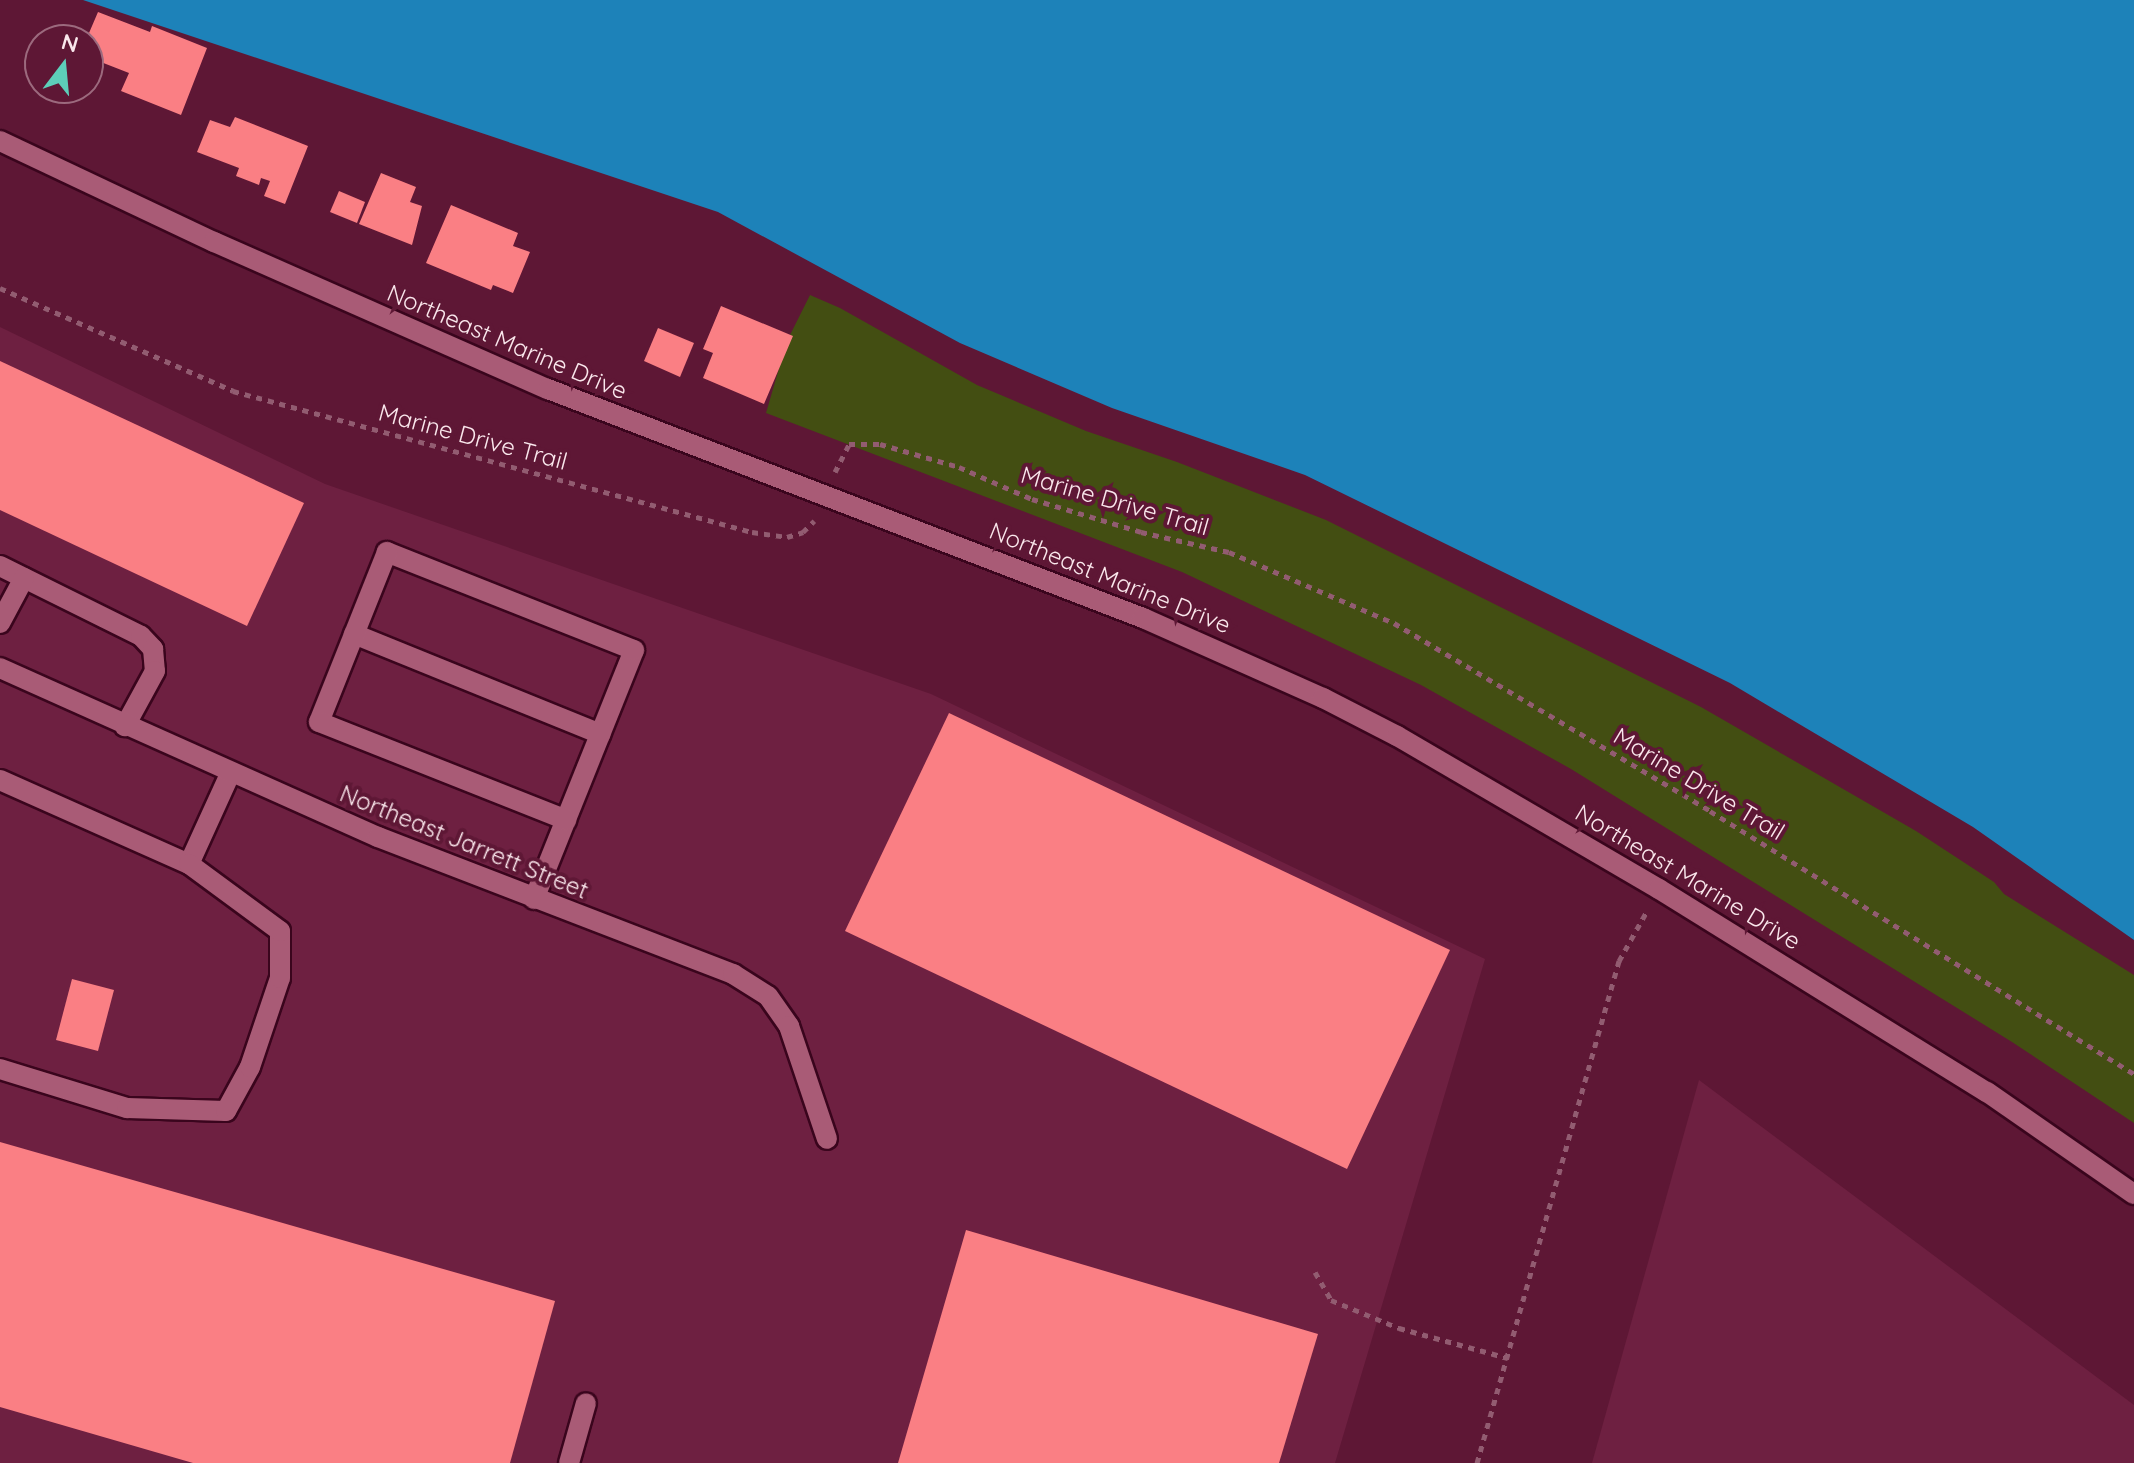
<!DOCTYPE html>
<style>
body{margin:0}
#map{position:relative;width:2134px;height:1463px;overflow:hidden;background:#5e1735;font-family:Quicksand,sans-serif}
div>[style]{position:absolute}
.built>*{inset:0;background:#6e2041}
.green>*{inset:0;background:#434e12}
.water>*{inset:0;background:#1d82b9}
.building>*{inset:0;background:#fa7f84}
.path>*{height:5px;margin-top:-2.5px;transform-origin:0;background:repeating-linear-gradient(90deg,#925c71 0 6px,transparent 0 12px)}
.roads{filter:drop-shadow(2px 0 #3a051d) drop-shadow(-2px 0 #3a051d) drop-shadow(0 2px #3a051d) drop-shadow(0 -2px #3a051d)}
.service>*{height:20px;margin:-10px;padding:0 10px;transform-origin:10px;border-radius:10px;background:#a95b76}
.minor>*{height:20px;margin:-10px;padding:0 10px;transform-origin:10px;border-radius:10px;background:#a95b76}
.secondary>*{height:20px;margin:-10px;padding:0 10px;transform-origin:10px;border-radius:10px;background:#a95b76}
span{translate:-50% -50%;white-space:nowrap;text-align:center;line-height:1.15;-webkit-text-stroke:8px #5e1735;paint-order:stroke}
.street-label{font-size:24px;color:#fae7ec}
.north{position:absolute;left:24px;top:24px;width:80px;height:80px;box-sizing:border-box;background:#5e1735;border:2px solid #9c6a7e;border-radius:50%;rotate:16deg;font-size:22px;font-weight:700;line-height:32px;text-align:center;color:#fae7ec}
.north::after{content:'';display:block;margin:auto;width:28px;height:36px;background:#5dceb9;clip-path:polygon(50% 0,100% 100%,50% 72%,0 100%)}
</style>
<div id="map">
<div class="built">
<div style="clip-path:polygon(0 327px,325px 484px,931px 694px,1485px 959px,1335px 1463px,0 1463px)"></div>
<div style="clip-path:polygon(1699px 1080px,2134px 1405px,2134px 1463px,1592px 1463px)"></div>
</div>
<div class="green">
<div style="clip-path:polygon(810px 295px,840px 308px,977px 385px,1086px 431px,1177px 462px,1326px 520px,1701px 707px,1916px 831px,1994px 882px,2004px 894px,2134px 975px,2134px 1123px,2012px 1042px,1571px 769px,1421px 685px,1182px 572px,766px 413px,787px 341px)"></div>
</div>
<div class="water">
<div style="clip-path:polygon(83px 0,2134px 0,2134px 940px,1973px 827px,1730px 683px,1305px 475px,1112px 408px,960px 343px,718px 212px)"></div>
</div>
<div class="building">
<div style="clip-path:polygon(98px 12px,150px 32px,152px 26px,207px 48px,181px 115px,121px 91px,129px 73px,88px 57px,86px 40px)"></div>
<div style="clip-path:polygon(235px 117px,308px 146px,285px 204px,264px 196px,270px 181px,261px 178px,259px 185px,236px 176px,239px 168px,197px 152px,210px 120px,230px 127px)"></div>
<div style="clip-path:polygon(381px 173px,416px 187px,410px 202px,422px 206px,412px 245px,359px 224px)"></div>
<div style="clip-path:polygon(339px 191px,365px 202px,357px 223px,330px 212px)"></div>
<div style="clip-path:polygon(451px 205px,518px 233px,513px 246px,530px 252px,513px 293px,493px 285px,491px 290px,426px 263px)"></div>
<div style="clip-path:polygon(721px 306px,793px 336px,764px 404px,703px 378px,713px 353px,703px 349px)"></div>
<div style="clip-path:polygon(658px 328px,694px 343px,680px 377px,644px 361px)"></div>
<div style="clip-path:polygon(0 361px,304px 503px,247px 626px,0 510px)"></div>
<div style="clip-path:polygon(949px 713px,1450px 950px,1347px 1169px,845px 931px)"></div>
<div style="clip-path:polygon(72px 979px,114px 990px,98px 1051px,56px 1040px)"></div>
<div style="clip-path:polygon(0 1142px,555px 1301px,510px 1463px,193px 1463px,0 1407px)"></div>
<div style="clip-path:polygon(966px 1230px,1318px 1334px,1279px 1463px,898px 1463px)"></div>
</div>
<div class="path">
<div style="left:0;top:288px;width:255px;rotate:23.8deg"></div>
<div style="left:233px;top:391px;width:538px;rotate:15.2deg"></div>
<div style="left:752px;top:532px;width:35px;rotate:8deg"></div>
<div style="left:787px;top:537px;width:17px;rotate:-17deg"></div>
<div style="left:803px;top:532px;width:16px;rotate:-45deg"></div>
<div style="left:835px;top:472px;width:31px;rotate:-63deg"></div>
<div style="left:849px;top:444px;width:31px"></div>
<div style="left:880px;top:444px;width:82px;rotate:16.2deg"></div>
<div style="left:959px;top:467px;width:80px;rotate:23.7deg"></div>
<div style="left:1032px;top:499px;width:114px;rotate:16.8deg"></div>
<div style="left:1141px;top:532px;width:90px;rotate:12.8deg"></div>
<div style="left:1229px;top:552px;width:180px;rotate:23.3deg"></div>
<div style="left:1394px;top:623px;width:368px;rotate:30.7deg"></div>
<div style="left:1710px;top:811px;width:499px;rotate:31.8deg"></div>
<div style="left:1315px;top:1272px;width:32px;rotate:60deg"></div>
<div style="left:1331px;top:1300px;width:74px;rotate:22.4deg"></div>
<div style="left:1399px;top:1328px;width:113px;rotate:15.4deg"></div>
<div style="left:1477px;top:1463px;width:522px;rotate:-74.21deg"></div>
<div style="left:1619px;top:961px;width:57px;rotate:-60.8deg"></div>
</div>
<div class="roads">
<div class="service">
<div style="left:0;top:566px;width:157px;rotate:26.4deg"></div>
<div style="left:141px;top:636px;width:18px;rotate:47deg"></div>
<div style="left:153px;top:649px;width:22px;rotate:85deg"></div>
<div style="left:155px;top:671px;width:63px;rotate:118.6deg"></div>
<div style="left:0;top:623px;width:51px;rotate:-61.9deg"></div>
<div style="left:354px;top:634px;width:266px;rotate:22.1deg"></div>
<div style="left:0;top:780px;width:207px;rotate:24deg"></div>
<div style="left:189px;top:864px;width:99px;rotate:-65.5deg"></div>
<div style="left:534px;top:899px;width:268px;rotate:-68.1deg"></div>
<div style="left:634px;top:650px;width:266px;rotate:-158.4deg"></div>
<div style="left:387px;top:552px;width:183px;rotate:111.8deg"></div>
<div style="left:319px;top:722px;width:266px;rotate:21.6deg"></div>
<div style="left:0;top:1069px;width:133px;rotate:17.1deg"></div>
<div style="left:127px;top:1108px;width:99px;rotate:1.7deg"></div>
<div style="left:226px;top:1111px;width:50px;rotate:-61.4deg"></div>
<div style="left:250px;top:1067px;width:94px;rotate:-71.4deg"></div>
<div style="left:280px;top:978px;width:47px;rotate:-90deg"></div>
<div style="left:280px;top:931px;width:113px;rotate:-143.6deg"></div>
<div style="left:569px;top:1463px;width:62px;rotate:-74.2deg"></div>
</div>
<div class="minor">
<div style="left:0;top:668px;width:414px;rotate:24.1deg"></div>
<div style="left:378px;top:837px;width:381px;rotate:21.1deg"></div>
<div style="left:733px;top:974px;width:41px;rotate:32.2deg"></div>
<div style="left:768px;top:996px;width:37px;rotate:55deg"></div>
<div style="left:789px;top:1026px;width:119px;rotate:71.4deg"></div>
</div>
<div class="secondary">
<div style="left:0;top:141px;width:237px;rotate:25.3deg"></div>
<div style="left:214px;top:242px;width:365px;rotate:23.8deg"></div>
<div style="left:548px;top:389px;width:638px;rotate:21.05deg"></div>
<div style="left:1143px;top:618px;width:197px;rotate:24deg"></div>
<div style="left:1323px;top:698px;width:83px;rotate:27.2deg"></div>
<div style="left:1397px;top:736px;width:303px;rotate:30.3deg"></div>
<div style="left:1659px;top:889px;width:386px;rotate:31.8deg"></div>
<div style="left:1987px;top:1092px;width:179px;rotate:34.8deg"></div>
</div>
</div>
<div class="street-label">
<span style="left:507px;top:342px;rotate:23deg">Northeast Marine Drive</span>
<span style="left:473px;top:437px;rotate:15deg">Marine Drive Trail</span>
<span style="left:1115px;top:501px;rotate:16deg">Marine Drive Trail</span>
<span style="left:1110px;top:578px;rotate:22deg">Northeast Marine Drive</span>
<span style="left:1699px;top:784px;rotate:31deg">Marine Drive Trail</span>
<span style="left:464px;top:842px;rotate:22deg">Northeast Jarrett Street</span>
<span style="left:1688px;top:877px;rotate:31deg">Northeast Marine Drive</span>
</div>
<div class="north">N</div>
</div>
